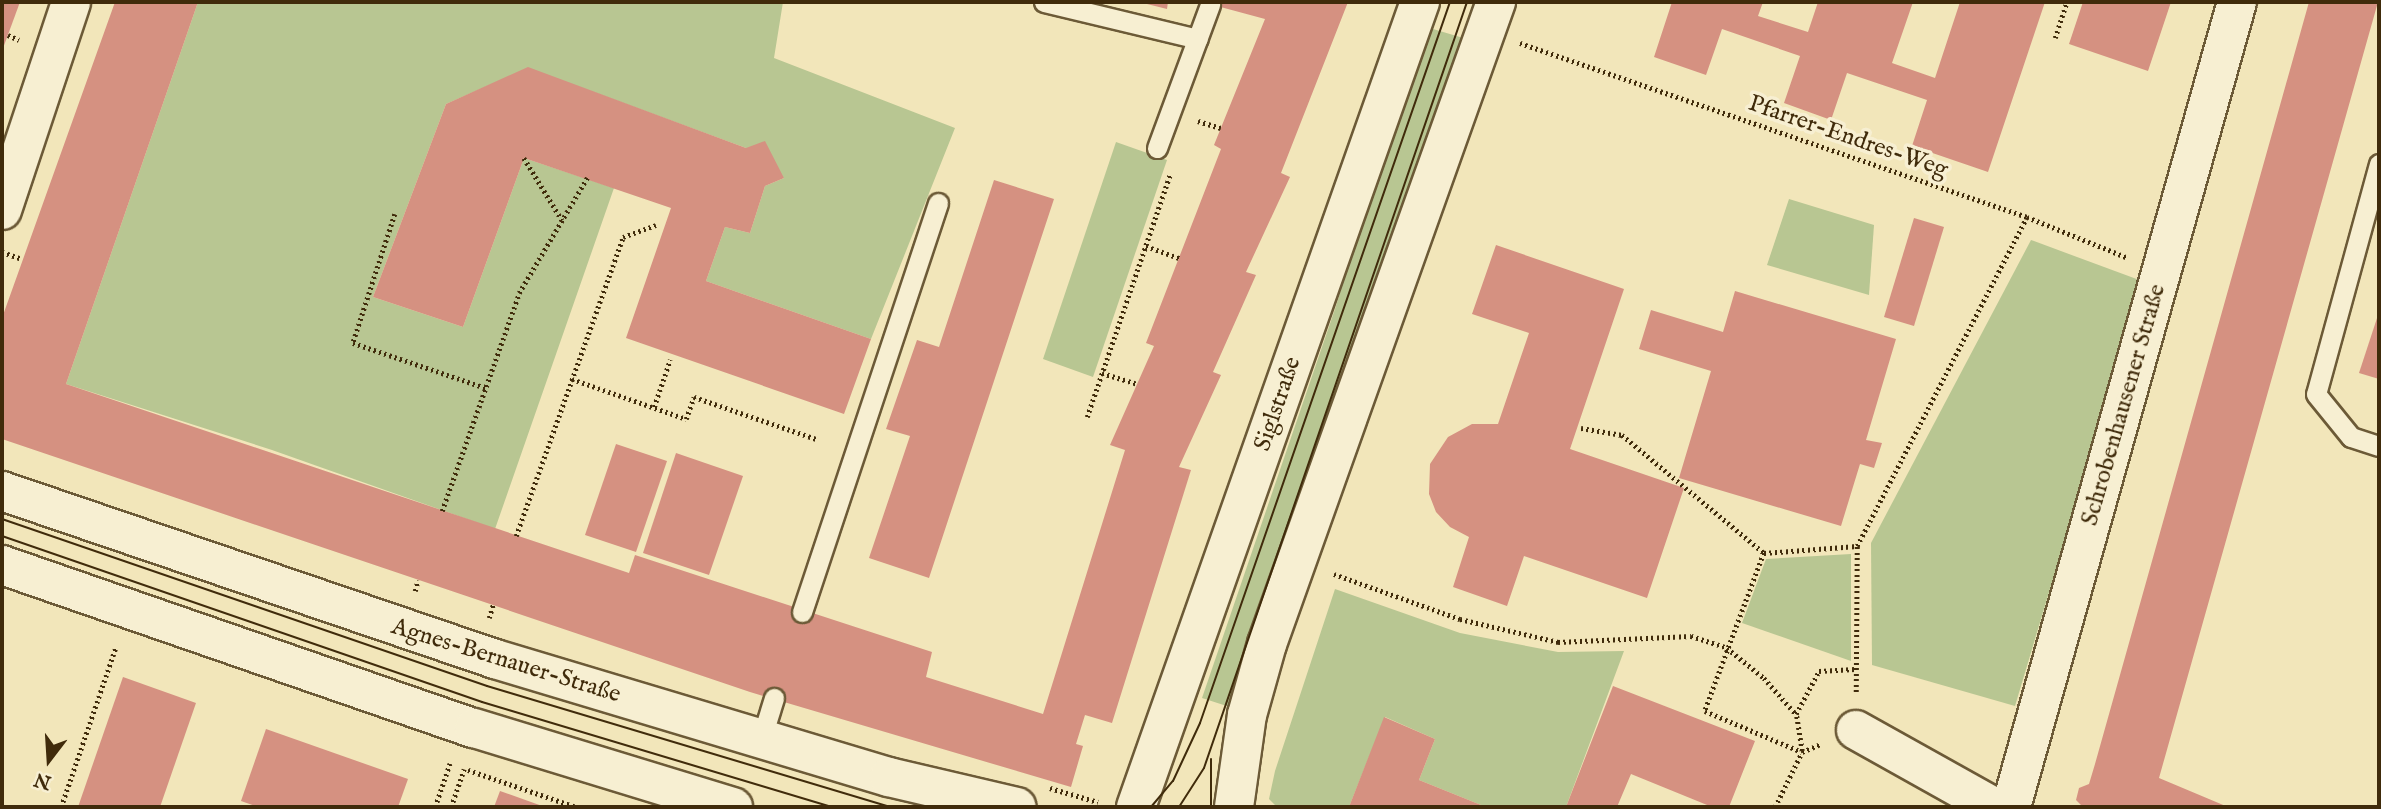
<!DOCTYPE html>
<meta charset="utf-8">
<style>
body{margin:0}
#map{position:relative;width:2381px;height:809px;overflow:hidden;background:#f2e6ba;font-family:"IM FELL English",serif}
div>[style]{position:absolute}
.green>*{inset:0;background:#b8c692}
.building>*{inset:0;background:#d59181}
.path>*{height:4.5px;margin-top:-2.25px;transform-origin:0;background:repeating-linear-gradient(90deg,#402b0b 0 2px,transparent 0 5.5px)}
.roads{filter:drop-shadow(2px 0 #6c5a37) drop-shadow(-2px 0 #6c5a37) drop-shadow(0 2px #6c5a37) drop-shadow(0 -2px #6c5a37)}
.lane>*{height:19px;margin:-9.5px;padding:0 9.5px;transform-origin:9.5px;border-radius:9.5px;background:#f7efd2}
.street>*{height:38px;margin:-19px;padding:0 19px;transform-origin:19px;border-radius:19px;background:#f7efd2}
.secondary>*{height:38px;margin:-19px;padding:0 19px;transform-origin:19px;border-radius:19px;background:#f7efd2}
.tram>*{height:2px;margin:-1px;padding:0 1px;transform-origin:1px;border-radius:1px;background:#402b0b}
span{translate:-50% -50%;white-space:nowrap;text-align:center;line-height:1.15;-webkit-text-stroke:7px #f7efd2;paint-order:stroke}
.street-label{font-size:24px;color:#402b0b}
.frame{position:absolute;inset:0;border:4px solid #402b0b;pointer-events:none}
.north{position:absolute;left:14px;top:725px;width:70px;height:70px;-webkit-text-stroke:5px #f7efd2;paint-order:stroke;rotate:197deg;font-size:19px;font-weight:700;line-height:28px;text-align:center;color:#402b0b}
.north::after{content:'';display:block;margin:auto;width:24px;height:32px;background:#402b0b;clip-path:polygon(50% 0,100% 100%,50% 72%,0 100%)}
</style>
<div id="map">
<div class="green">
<div style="clip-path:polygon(198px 2px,783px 2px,774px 58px,955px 128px,871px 339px,706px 281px,725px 227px,750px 233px,765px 186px,784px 178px,746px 148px,528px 68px,446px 104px,373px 297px,463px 327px,524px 158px,614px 188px,495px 529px,272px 450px,66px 384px)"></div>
<div style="clip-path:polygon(1423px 26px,1470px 40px,1236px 709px,1202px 698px,1335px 309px)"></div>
<div style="clip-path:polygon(1116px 142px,1167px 160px,1093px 377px,1043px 359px)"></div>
<div style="clip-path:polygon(1789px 199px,1874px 225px,1869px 295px,1767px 265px)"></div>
<div style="clip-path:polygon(2031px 240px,2142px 281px,2015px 706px,1872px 665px,1871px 543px)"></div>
<div style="clip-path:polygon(1851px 554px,1851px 661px,1742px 623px,1766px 559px)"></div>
<div style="clip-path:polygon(1335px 589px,1460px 633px,1558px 652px,1624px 651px,1566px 807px,1486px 807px,1419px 780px,1435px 739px,1385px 717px,1349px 807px,1277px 807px,1269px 799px,1275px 771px)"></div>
</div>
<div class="building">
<div style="clip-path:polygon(2px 2px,20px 2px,2px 51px)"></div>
<div style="clip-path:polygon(115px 2px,198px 2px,66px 384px,629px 573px,635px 555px,932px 652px,926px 677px,1043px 714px,1125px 450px,1110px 445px,1154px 346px,1146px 343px,1221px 149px,1214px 145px,1265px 19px,1202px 2px,1348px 2px,1281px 173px,1290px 177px,1246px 272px,1256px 275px,1213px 372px,1221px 375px,1179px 467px,1191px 470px,1112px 723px,1085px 715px,1076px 744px,1083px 746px,1071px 787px,750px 692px,2px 439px,2px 318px)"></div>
<div style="clip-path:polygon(1139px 2px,1168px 2px,1167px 9px)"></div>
<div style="clip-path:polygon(1672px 2px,1763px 2px,1758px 16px,1808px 32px,1818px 2px,1913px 2px,1892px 63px,1935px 78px,1960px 2px,2045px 2px,1988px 172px,1912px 146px,1927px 100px,1847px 73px,1831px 120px,1784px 103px,1800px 56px,1722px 29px,1706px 75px,1654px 57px)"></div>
<div style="clip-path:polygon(2083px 2px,2171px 2px,2148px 71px,2069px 44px)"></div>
<div style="clip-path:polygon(2309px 2px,2378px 2px,2159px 778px,2228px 807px,2083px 807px,2076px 800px,2079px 788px,2089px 784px,2095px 764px)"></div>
<div style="clip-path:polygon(528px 67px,746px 148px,765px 141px,784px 178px,765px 186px,750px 233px,725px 227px,706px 281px,871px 339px,844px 414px,626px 338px,671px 208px,524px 158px,463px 327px,373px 297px,446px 104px)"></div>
<div style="clip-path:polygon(994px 180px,1054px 199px,929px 578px,869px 558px,910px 436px,886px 429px,917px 340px,939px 347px)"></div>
<div style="clip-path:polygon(1914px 218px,1944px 227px,1914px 326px,1884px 317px)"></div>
<div style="clip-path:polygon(1496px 245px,1624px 289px,1570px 449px,1684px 488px,1647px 598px,1524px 556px,1507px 606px,1453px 587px,1469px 537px,1450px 527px,1436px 512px,1429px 494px,1430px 464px,1448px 437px,1472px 424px,1498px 424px,1529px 333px,1472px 314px)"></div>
<div style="clip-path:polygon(1735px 291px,1896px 339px,1866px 440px,1882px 443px,1874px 468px,1860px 464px,1841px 526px,1679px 478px,1711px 371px,1639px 349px,1651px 310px,1723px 332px)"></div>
<div style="clip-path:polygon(2379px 312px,2379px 379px,2359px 373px)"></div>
<div style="clip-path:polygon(616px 444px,667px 461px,636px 552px,585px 535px)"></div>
<div style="clip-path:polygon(676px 453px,743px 476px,709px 575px,643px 553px)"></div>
<div style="clip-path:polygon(123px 677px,196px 703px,160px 807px,78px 807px)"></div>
<div style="clip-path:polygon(1613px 686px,1755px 741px,1729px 807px,1712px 807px,1631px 774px,1617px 807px,1566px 807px)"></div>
<div style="clip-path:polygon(1384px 717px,1435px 739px,1419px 780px,1486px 807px,1349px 807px)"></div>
<div style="clip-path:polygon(266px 729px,408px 779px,398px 807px,258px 807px,241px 801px)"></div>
<div style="clip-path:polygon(500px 791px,545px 807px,494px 807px)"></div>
</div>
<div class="path">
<div style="left:8px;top:35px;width:12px;rotate:24deg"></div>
<div style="left:2055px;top:38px;width:38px;rotate:-72deg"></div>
<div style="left:1520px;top:43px;width:536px;rotate:18.94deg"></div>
<div style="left:2027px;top:217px;width:107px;rotate:22deg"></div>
<div style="left:1198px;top:121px;width:24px;rotate:17deg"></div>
<div style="left:524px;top:158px;width:73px;rotate:58.5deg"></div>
<div style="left:395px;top:214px;width:136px;rotate:108deg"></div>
<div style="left:353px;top:343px;width:140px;rotate:18.7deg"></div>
<div style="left:1146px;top:246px;width:37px;rotate:20deg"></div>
<div style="left:2px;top:252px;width:21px;rotate:19deg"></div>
<div style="left:1102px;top:373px;width:37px;rotate:17deg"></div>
<div style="left:572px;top:379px;width:121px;rotate:19.3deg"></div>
<div style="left:686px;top:419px;width:23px;rotate:-70deg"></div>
<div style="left:694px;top:397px;width:129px;rotate:19deg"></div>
<div style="left:654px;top:407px;width:50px;rotate:-71.2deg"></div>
<div style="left:1087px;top:417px;width:256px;rotate:-71.1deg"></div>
<div style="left:1581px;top:428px;width:42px;rotate:9.7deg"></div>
<div style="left:1622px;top:435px;width:185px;rotate:39.7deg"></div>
<div style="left:1764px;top:553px;width:93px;rotate:-4.3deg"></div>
<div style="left:442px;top:511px;width:231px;rotate:-70.5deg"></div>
<div style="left:519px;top:293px;width:134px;rotate:-59.4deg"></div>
<div style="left:516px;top:536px;width:318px;rotate:-70.3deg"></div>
<div style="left:623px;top:237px;width:35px;rotate:-20deg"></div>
<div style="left:1764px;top:553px;width:169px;rotate:110.5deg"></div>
<div style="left:1705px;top:711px;width:105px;rotate:22.9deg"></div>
<div style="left:1334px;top:574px;width:134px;rotate:19.7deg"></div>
<div style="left:1460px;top:619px;width:101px;rotate:13.2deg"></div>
<div style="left:1558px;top:642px;width:133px;rotate:-2.6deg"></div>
<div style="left:1691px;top:636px;width:38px;rotate:18deg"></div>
<div style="left:1727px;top:648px;width:48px;rotate:39deg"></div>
<div style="left:1764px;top:678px;width:48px;rotate:48.4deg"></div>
<div style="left:415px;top:591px;width:11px;rotate:-75deg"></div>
<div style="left:489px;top:618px;width:14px;rotate:-73deg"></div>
<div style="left:1856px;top:692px;width:146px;rotate:-89.6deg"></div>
<div style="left:1857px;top:546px;width:370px;rotate:-62.7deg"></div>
<div style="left:1802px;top:751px;width:37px;rotate:-99deg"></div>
<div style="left:1796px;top:714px;width:49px;rotate:-61.9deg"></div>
<div style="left:1819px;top:671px;width:36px;rotate:-3deg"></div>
<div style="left:468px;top:770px;width:114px;rotate:18.9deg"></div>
<div style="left:1050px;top:788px;width:50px;rotate:16.3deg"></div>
<div style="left:61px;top:807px;width:170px;rotate:-71.1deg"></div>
<div style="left:435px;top:807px;width:46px;rotate:-71.2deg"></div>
<div style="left:451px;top:807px;width:40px;rotate:-71.1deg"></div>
<div style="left:1775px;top:807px;width:61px;rotate:-63.9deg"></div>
<div style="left:1802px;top:752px;width:21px;rotate:-23deg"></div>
</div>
<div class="roads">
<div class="lane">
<div style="left:1044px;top:2px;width:158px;rotate:13.5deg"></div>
<div style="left:1157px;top:148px;width:153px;rotate:-69.7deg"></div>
<div style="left:2379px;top:164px;width:238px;rotate:105.3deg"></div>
<div style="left:2316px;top:394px;width:55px;rotate:50.9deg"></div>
<div style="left:2351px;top:437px;width:29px;rotate:18deg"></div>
<div style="left:802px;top:612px;width:431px;rotate:-71.6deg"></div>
<div style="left:761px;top:740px;width:44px;rotate:-72.8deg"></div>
</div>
<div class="street">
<div style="left:2px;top:210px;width:219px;rotate:-71.6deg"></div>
<div style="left:1856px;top:730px;width:158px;rotate:29.2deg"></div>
<div style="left:1136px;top:807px;width:854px;rotate:-70.57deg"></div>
<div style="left:1234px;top:807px;width:93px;rotate:-82deg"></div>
<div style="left:1247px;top:715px;width:74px;rotate:-74.3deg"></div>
<div style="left:1267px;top:644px;width:682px;rotate:-70.37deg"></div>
<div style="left:2011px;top:807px;width:836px;rotate:-74.32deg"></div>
</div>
<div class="secondary">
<div style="left:2px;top:491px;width:521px;rotate:18.82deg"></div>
<div style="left:495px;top:659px;width:411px;rotate:16.7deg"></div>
<div style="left:889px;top:777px;width:131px;rotate:13.2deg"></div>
<div style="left:2px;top:565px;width:499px;rotate:19.1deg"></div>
<div style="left:474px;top:728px;width:271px;rotate:17deg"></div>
</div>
</div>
<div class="tram">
<div style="left:2px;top:519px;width:513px;rotate:19deg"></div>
<div style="left:487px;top:686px;width:421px;rotate:16.7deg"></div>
<div style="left:2px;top:536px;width:508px;rotate:19.08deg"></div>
<div style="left:482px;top:702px;width:366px;rotate:16.7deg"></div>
<div style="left:1151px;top:807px;width:34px;rotate:-50deg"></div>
<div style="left:1173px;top:781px;width:64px;rotate:-65deg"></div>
<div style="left:1200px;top:723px;width:763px;rotate:-70.88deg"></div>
<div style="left:1179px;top:807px;width:46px;rotate:-57.3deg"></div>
<div style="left:1204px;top:768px;width:810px;rotate:-71.05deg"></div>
<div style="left:1211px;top:807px;width:48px;rotate:-90deg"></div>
</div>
<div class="street-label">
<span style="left:1848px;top:137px;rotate:19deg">Pfarrer-Endres-Weg</span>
<span style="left:1278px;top:404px;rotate:-71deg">Siglstraße</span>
<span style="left:2124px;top:405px;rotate:-74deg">Schrobenhausener Straße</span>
<span style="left:506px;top:661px;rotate:17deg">Agnes-Bernauer-Straße</span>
</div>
<div class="frame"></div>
<div class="north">N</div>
</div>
